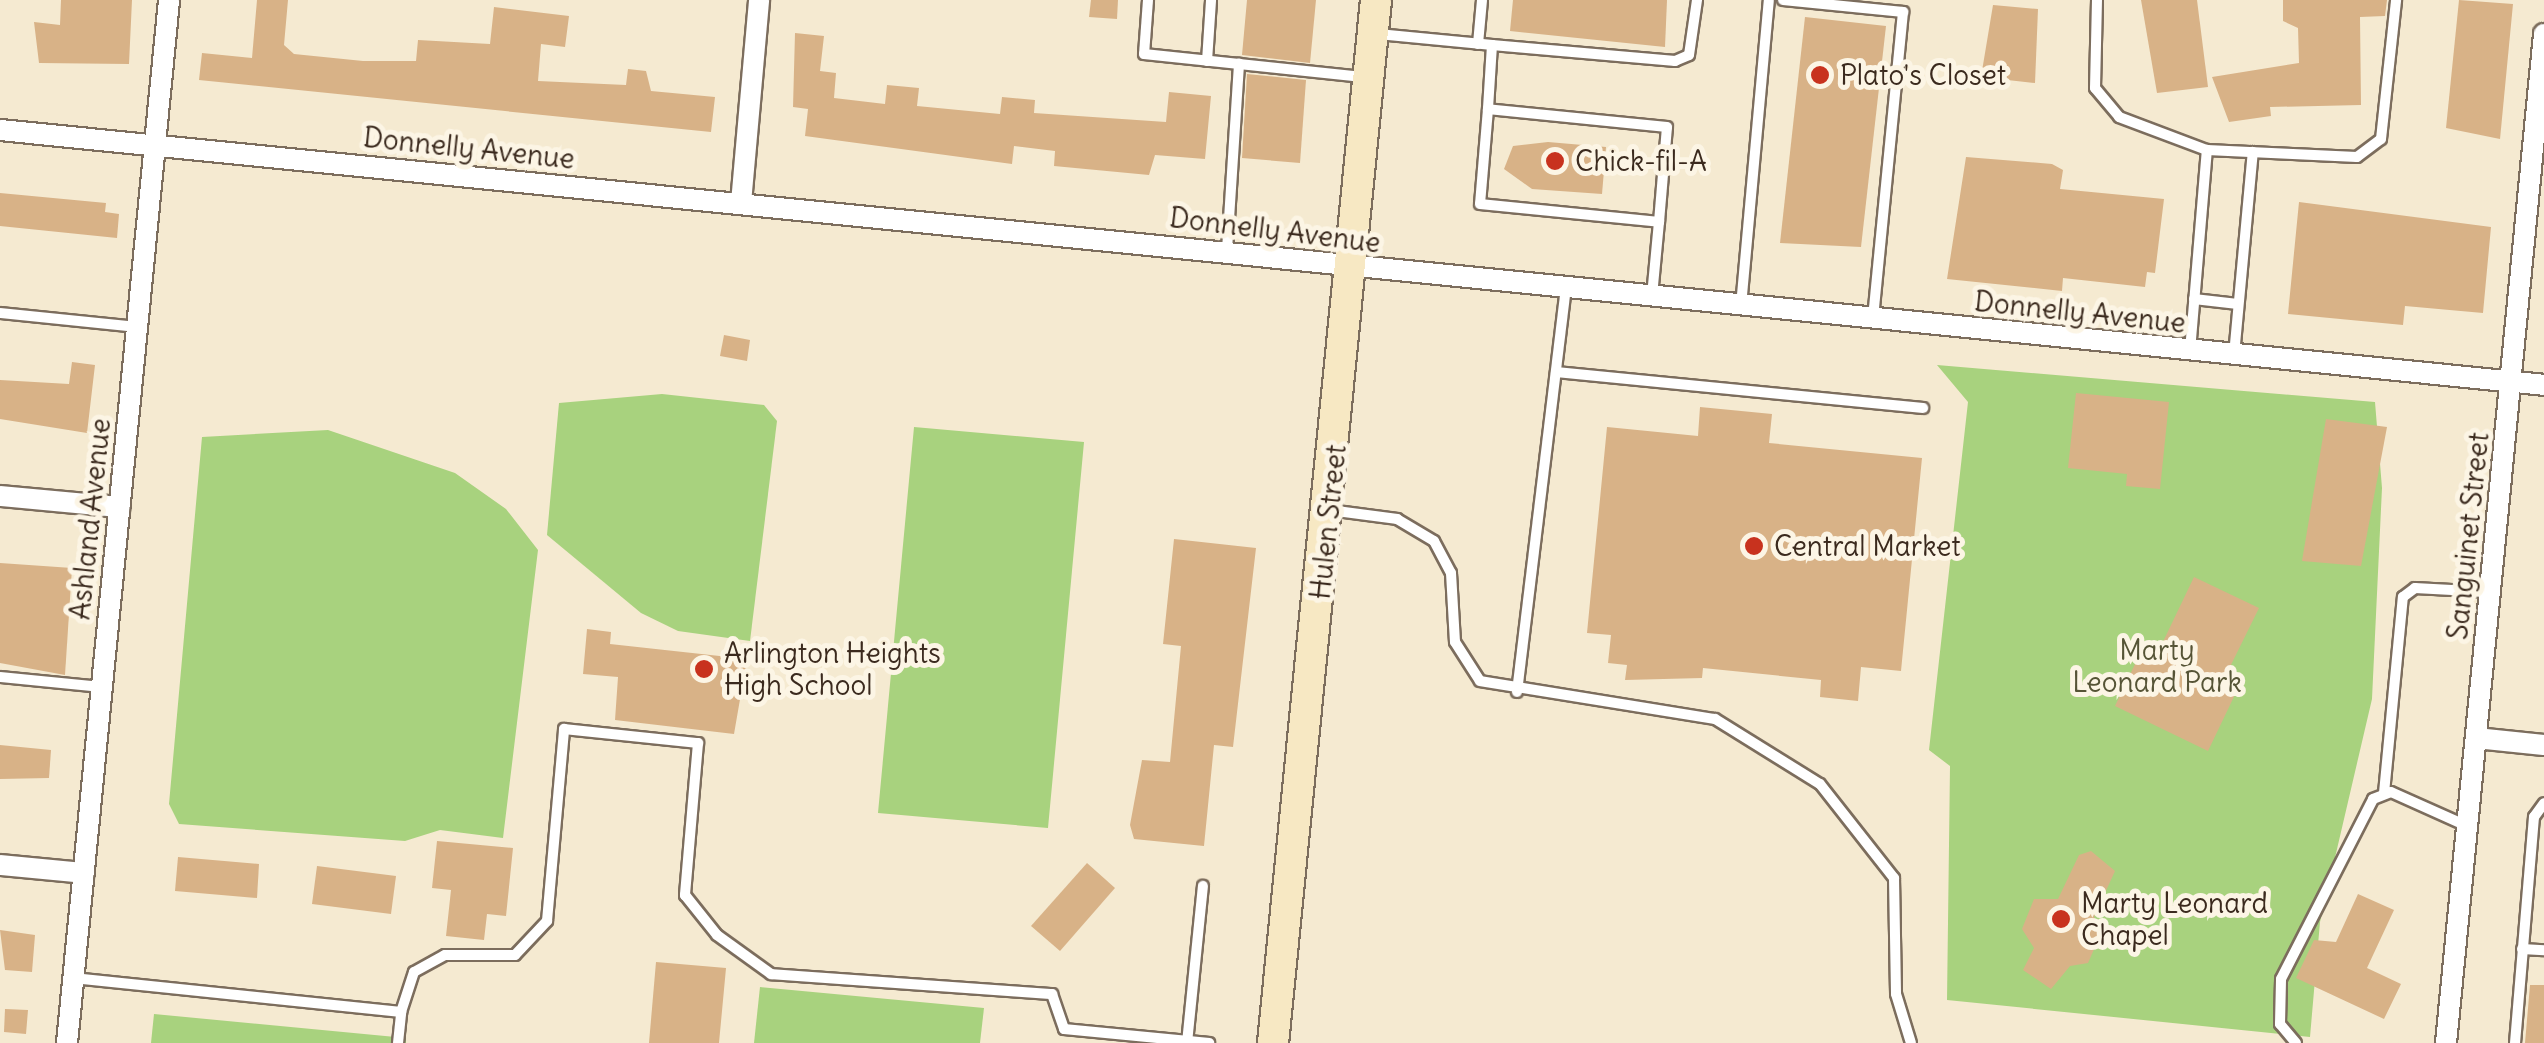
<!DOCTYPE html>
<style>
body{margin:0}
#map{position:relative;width:2544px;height:1043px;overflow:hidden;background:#f5ead1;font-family:Delius,sans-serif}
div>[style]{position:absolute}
.green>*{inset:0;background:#a8d27e}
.building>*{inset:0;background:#d8b287}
.roads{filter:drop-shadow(2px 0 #7c6d5d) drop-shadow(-2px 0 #7c6d5d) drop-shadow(0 2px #7c6d5d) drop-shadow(0 -2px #7c6d5d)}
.service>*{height:10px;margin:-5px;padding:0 5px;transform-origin:5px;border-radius:5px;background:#fff}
.minor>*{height:20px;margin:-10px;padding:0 10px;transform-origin:10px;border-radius:10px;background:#fff}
.secondary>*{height:30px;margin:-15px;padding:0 15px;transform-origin:15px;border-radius:15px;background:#f7e8c3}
.dots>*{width:28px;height:28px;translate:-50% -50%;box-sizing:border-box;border:5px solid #fcf5e5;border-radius:50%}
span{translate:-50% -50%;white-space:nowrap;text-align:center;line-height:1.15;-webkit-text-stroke:10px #fcf5e5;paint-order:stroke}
.poi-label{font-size:28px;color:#3b2a1e}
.left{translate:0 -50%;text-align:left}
.street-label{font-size:28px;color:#3b2a1e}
.park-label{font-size:28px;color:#565436}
</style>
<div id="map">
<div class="green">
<div style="clip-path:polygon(1937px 365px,2375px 402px,2382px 488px,2372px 699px,2320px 922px,2310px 1037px,1947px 1000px,1950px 766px,1929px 750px,1968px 402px)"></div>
<div style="clip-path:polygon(662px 394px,764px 405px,777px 421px,750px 641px,678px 631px,641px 613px,547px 535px,559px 403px)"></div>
<div style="clip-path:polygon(914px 427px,1084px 442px,1048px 828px,878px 813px)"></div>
<div style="clip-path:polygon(328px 430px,455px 473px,506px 509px,538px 550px,503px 838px,440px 830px,405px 841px,179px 824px,169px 804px,202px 437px)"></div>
<div style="clip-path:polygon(760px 987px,984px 1008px,980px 1043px,754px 1043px)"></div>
<div style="clip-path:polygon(154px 1014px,406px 1038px,406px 1043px,151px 1043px)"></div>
</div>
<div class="building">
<div style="clip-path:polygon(61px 0,132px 0,129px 64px,39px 63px,34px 22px,60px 25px)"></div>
<div style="clip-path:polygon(257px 0,288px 0,284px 45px,294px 54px,363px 61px,416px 61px,418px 40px,490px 44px,494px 7px,569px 16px,565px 47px,541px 44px,538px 81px,626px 85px,628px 69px,646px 71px,651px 91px,715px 97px,711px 132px,199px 80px,202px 53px,252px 58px)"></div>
<div style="clip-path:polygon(1091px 0,1118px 0,1117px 19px,1089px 17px)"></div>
<div style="clip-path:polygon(1247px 0,1316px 0,1310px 63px,1242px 55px)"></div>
<div style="clip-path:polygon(1513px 0,1667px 0,1665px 47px,1510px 31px)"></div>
<div style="clip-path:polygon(2141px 0,2197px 0,2208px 87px,2157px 93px)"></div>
<div style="clip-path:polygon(2283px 0,2387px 0,2385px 16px,2360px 17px,2361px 105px,2270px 107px,2271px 116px,2229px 122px,2212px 77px,2299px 63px,2298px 28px,2283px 21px)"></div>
<div style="clip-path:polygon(2459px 0,2513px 4px,2500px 139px,2446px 128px)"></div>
<div style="clip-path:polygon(1993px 5px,2038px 9px,2035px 83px,1981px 77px)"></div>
<div style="clip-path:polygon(1805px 17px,1886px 26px,1861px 247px,1780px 243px)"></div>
<div style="clip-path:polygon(795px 33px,824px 36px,820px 71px,836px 73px,834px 98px,885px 104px,887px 85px,919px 88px,917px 106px,1000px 114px,1002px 97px,1035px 100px,1034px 113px,1166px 122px,1169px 92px,1211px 96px,1205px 159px,1155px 155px,1149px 175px,1054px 166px,1055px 151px,1014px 146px,1012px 164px,805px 136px,808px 109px,793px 107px)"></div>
<div style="clip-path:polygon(1247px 74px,1306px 80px,1300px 163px,1242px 158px)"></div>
<div style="clip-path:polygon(1548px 142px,1606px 147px,1602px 194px,1532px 189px,1504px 169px,1513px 146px)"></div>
<div style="clip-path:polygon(1966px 157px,2052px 164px,2063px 170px,2060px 189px,2164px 199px,2155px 273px,2147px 272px,2145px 287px,2063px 278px,2062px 291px,1947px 279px)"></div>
<div style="clip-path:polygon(0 193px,106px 203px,105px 212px,119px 214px,117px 238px,0 226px)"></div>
<div style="clip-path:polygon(2299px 202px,2491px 227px,2483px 313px,2405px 306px,2403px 325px,2288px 314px)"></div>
<div style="clip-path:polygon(724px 335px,750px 340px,747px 361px,720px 356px)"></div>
<div style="clip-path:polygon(72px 362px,95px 365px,87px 433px,0 419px,0 380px,69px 384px)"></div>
<div style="clip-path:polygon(2076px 393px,2169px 402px,2160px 489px,2126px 486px,2127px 474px,2068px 468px)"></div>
<div style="clip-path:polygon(1700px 407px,1772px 414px,1769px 443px,1922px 458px,1901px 671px,1861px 667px,1858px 701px,1820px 697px,1821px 680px,1703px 668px,1702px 678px,1625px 680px,1627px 665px,1608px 663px,1611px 635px,1587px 633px,1607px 427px,1698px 436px)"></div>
<div style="clip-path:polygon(2326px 419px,2387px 427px,2361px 566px,2302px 561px)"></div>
<div style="clip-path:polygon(1174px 539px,1256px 548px,1233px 747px,1214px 745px,1204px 846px,1134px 839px,1130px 825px,1142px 760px,1170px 762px,1181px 646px,1163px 644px)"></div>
<div style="clip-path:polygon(0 563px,72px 568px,65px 675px,0 663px)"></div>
<div style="clip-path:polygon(2194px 577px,2259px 608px,2226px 675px,2241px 682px,2208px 751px,2115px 706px,2146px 641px,2160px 648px)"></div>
<div style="clip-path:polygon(587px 629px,611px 632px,610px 644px,747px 659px,734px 734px,615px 720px,618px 677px,583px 674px)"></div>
<div style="clip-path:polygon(0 745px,51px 750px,49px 778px,0 779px)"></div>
<div style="clip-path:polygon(437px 841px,513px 848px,506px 916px,487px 914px,484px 940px,446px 936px,451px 890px,432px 888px)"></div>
<div style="clip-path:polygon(2091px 851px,2115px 871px,2094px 917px,2102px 931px,2088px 963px,2070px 966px,2051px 989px,2023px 970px,2034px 948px,2022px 929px,2034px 899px,2058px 899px,2079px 855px)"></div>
<div style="clip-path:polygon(178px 857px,259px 864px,257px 898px,175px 891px)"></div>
<div style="clip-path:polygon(1087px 863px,1115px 888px,1060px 951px,1031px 926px)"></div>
<div style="clip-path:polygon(317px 866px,396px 876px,391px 914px,312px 904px)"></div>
<div style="clip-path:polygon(2358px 894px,2394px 910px,2367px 968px,2401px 984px,2384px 1019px,2296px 978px,2314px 940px,2336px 942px)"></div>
<div style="clip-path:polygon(0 930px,35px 935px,32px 972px,5px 970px)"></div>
<div style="clip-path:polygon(656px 962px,726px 968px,719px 1043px,649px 1043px)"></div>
<div style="clip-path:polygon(2530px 985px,2544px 985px,2544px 1043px,2525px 1043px)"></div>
<div style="clip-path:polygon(5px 1009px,28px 1010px,26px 1034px,4px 1032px)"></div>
</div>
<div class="roads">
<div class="service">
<div style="left:1148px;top:0;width:54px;rotate:94.2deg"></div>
<div style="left:1144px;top:54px;width:220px;rotate:6deg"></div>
<div style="left:1783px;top:0;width:121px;rotate:5.7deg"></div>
<div style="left:1903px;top:12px;width:308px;rotate:95.6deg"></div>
<div style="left:2097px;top:0;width:88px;rotate:91.3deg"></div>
<div style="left:2095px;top:88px;width:38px;rotate:50deg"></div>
<div style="left:2119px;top:117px;width:94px;rotate:20.6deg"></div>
<div style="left:2207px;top:150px;width:150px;rotate:2.7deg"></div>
<div style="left:2357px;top:157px;width:30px;rotate:-37deg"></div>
<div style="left:2381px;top:139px;width:140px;rotate:-83.8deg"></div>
<div style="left:1378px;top:34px;width:115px;rotate:5.5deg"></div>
<div style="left:1492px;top:45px;width:64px;rotate:93.6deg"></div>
<div style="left:1478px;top:44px;width:44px;rotate:-84.8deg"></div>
<div style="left:1492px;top:45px;width:184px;rotate:5deg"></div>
<div style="left:1675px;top:61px;width:15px;rotate:-23deg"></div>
<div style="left:1689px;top:55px;width:56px;rotate:-81.7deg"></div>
<div style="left:1207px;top:61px;width:61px;rotate:-86.2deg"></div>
<div style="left:1227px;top:250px;width:187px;rotate:-86.3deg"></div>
<div style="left:1652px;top:296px;width:74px;rotate:-84.6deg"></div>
<div style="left:1659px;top:222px;width:95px;rotate:-85.2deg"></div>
<div style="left:1667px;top:127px;width:180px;rotate:-174.3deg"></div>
<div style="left:1488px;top:109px;width:95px;rotate:94.8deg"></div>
<div style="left:1480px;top:204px;width:180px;rotate:5.7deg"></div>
<div style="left:2194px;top:299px;width:44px;rotate:6.5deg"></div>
<div style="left:1741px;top:306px;width:307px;rotate:-84.8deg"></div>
<div style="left:0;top:313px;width:138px;rotate:5.8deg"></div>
<div style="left:2190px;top:351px;width:202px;rotate:-85.2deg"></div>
<div style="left:2234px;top:355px;width:204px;rotate:-84.7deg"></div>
<div style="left:1556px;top:372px;width:369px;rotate:5.6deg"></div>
<div style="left:1329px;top:510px;width:69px;rotate:7.5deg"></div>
<div style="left:1397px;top:519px;width:43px;rotate:30.7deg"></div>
<div style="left:1434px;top:541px;width:36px;rotate:62deg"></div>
<div style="left:1451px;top:573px;width:69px;rotate:86.7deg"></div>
<div style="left:1455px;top:642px;width:46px;rotate:57.3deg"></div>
<div style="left:1480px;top:681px;width:238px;rotate:9.2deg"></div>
<div style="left:1715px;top:719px;width:123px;rotate:31.8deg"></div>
<div style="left:1820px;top:784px;width:120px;rotate:51.8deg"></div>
<div style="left:1894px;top:878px;width:116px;rotate:89deg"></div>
<div style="left:1896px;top:994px;width:51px;rotate:73deg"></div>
<div style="left:0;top:677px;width:102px;rotate:5.6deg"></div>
<div style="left:1517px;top:692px;width:406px;rotate:-83.1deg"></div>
<div style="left:2384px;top:793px;width:197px;rotate:-84.5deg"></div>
<div style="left:2403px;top:597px;width:15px;rotate:-37deg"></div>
<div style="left:2415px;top:588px;width:74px;rotate:3.1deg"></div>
<div style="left:2522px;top:949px;width:22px;rotate:3deg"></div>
<div style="left:73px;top:978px;width:330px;rotate:5.9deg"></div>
<div style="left:401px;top:1012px;width:42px;rotate:-72deg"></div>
<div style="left:414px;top:972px;width:35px;rotate:-29deg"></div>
<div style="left:445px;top:955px;width:70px"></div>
<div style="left:515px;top:955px;width:47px;rotate:-46.7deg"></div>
<div style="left:547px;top:921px;width:193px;rotate:-84.9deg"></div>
<div style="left:564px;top:729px;width:135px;rotate:6deg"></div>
<div style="left:698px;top:743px;width:153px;rotate:94.9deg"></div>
<div style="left:685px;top:895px;width:51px;rotate:51.3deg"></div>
<div style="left:717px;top:935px;width:67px;rotate:35.8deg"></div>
<div style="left:771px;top:974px;width:282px;rotate:4.1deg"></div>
<div style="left:1052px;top:994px;width:37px;rotate:71deg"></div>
<div style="left:1064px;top:1029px;width:146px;rotate:5.5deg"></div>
<div style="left:398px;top:1043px;width:31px;rotate:-84deg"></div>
<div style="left:1187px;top:1043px;width:158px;rotate:-84.2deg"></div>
<div style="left:2296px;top:1043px;width:25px;rotate:-130deg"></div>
<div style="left:2280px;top:1024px;width:45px;rotate:-88.7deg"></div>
<div style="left:2281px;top:979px;width:202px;rotate:-62.9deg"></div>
<div style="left:2373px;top:799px;width:19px;rotate:-21deg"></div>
<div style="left:2391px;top:792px;width:83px;rotate:24.1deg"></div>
<div style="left:2515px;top:1043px;width:227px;rotate:-85.2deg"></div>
<div style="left:2534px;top:817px;width:17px;rotate:-54deg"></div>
</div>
<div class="minor">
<div style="left:0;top:130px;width:2557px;rotate:5.72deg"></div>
<div style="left:741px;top:203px;width:204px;rotate:-84.9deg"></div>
<div style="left:0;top:496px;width:120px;rotate:5.3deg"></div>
<div style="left:2476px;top:738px;width:68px;rotate:5.9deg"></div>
<div style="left:0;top:865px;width:84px;rotate:5.4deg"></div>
<div style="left:67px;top:1043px;width:1048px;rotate:-84.41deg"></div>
<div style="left:2446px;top:1043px;width:1014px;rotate:-84.45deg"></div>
</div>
<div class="secondary">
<div style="left:1273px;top:1043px;width:1048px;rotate:-84.36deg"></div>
</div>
</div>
<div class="dots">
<div style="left:1820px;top:75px;background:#c8321e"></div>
<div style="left:1555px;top:161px;background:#c8321e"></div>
<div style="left:1754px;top:546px;background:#c8321e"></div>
<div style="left:704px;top:669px;background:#c8321e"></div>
<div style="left:2061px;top:919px;background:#c8321e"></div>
</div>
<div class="poi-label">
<span class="left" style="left:1840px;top:75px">Plato's Closet</span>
<span class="left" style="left:1575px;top:161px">Chick-fil-A</span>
<span class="left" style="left:1774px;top:546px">Central Market</span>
<span class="left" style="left:724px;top:669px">Arlington Heights<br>High School</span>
<span class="left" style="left:2081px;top:919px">Marty Leonard<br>Chapel</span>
</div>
<div class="street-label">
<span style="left:469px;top:148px;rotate:6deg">Donnelly Avenue</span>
<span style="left:1275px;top:230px;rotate:7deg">Donnelly Avenue</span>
<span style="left:2080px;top:312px;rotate:6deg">Donnelly Avenue</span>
<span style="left:90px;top:519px;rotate:-84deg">Ashland Avenue</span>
<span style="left:1328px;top:522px;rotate:-84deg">Hulen Street</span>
<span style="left:2468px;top:536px;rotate:-84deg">Sanguinet Street</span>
</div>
<div class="park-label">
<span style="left:2157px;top:666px">Marty<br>Leonard Park</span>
</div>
</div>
